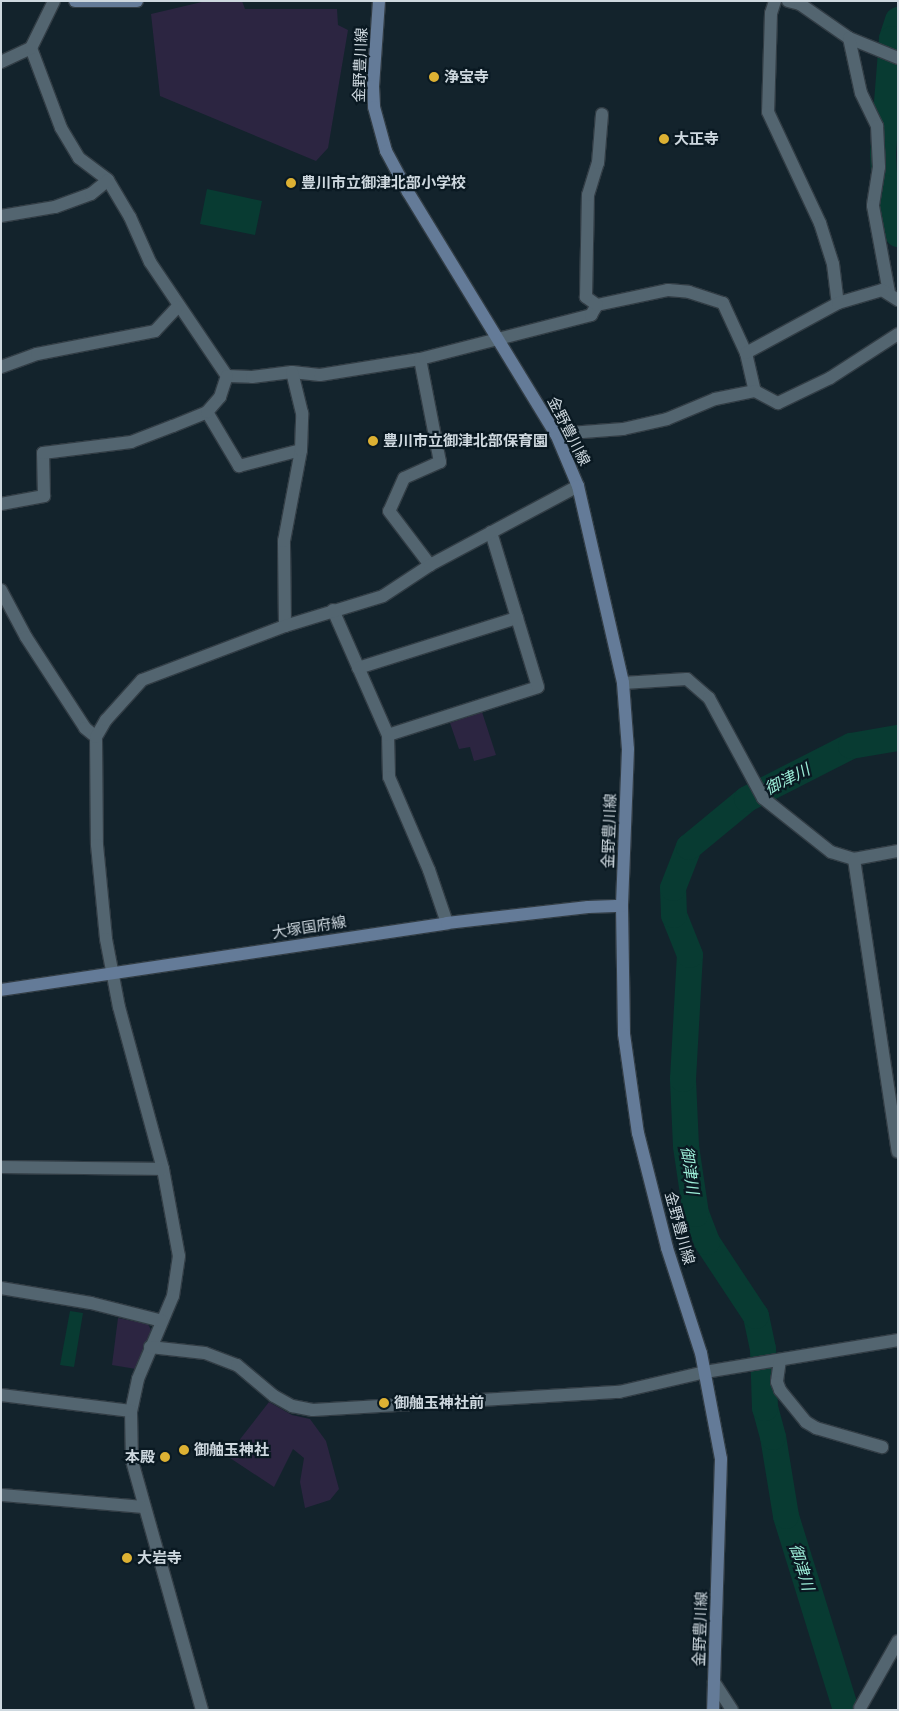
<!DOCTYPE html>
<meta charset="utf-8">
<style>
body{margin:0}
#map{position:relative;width:899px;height:1711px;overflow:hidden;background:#13232c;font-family:Barlow,"Noto Sans JP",sans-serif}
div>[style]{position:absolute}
.green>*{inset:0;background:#2c2541}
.water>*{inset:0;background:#083b32}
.river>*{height:26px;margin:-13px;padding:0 13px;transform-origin:13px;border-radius:13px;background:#083b32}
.roads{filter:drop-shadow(1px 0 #323d45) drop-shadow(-1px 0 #323d45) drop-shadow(0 1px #323d45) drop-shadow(0 -1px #323d45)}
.minor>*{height:12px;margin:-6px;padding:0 6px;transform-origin:6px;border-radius:6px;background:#536570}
.secondary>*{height:12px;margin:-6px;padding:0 6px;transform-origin:6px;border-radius:6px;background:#647b98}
.dots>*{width:14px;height:14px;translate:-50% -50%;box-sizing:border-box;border:2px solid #0a1922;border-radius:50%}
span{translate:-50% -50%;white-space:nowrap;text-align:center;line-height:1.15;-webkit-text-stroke:4.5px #0a1922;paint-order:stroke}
.street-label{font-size:15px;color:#ced8df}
.poi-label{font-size:15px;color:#ced8df;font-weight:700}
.left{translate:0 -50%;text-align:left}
.right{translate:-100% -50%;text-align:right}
.water-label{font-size:16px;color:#9becd7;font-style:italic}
.frame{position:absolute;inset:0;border:2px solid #ced8df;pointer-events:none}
</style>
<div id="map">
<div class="green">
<div style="clip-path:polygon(206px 1px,242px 1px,245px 9px,337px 9px,338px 25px,348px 30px,328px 148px,316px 161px,160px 96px,151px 14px)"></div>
<div style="clip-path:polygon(482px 712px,496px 755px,474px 761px,470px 747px,459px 749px,450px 723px)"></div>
<div style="clip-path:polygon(118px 1318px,148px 1324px,151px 1330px,136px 1369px,112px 1365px)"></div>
<div style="clip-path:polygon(269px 1402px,292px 1415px,310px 1419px,326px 1441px,339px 1489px,330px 1500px,305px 1508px,300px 1482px,304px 1458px,293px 1449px,274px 1487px,227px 1456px)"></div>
</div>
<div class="water">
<div style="clip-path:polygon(207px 189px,262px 201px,255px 235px,200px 224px)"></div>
<div style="clip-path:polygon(70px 1311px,83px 1313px,74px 1367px,60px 1365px)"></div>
</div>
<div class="river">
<div style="left:898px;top:20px;width:20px;rotate:108deg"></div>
<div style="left:892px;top:39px;width:115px;rotate:94.5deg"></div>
<div style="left:883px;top:154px;width:34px;rotate:87deg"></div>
<div style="left:885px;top:188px;width:48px;rotate:74.2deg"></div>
<div style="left:846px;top:1710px;width:203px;rotate:-107.2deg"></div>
<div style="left:786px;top:1516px;width:80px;rotate:-99.3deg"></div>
<div style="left:773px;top:1437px;width:30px;rotate:-105deg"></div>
<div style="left:765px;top:1408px;width:59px;rotate:-91.9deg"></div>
<div style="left:763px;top:1349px;width:34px;rotate:-102deg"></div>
<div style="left:756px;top:1316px;width:89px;rotate:-123.5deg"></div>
<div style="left:707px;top:1242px;width:30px;rotate:-111deg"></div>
<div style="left:696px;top:1214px;width:69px;rotate:-98.4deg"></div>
<div style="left:686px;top:1146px;width:67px;rotate:-92.6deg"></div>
<div style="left:683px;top:1079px;width:124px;rotate:-86.8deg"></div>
<div style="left:690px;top:955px;width:43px;rotate:-111.8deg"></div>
<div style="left:674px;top:915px;width:27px;rotate:-92deg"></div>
<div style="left:673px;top:888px;width:44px;rotate:-68.7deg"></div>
<div style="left:689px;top:847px;width:75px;rotate:-39.6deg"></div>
<div style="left:747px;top:799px;width:117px;rotate:-27deg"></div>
<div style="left:851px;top:746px;width:48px;rotate:-9.7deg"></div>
</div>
<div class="roads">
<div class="minor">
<div style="left:775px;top:1px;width:13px;rotate:108deg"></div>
<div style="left:771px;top:13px;width:99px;rotate:91.7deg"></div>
<div style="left:768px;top:112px;width:123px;rotate:64.9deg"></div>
<div style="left:820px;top:223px;width:43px;rotate:72.4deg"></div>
<div style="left:833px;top:264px;width:39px;rotate:83deg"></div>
<div style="left:788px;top:1px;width:12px;rotate:14deg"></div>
<div style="left:800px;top:4px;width:60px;rotate:34.8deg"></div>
<div style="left:849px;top:38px;width:53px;rotate:22.2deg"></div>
<div style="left:849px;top:38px;width:56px;rotate:77.7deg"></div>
<div style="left:861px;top:93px;width:37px;rotate:64deg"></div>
<div style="left:877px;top:126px;width:41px;rotate:87.2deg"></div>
<div style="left:879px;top:167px;width:39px;rotate:99deg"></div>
<div style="left:873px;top:206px;width:87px;rotate:79.5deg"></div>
<div style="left:31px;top:48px;width:85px;rotate:69.4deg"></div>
<div style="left:61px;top:128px;width:35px;rotate:59deg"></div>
<div style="left:79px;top:158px;width:36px;rotate:37deg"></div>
<div style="left:108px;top:180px;width:43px;rotate:59.3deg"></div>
<div style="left:130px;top:217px;width:49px;rotate:66deg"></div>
<div style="left:150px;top:262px;width:138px;rotate:56deg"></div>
<div style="left:227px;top:376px;width:25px;rotate:2deg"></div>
<div style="left:252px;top:377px;width:40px;rotate:-7.1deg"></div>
<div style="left:292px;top:372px;width:28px;rotate:6deg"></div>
<div style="left:320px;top:375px;width:101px;rotate:-9.1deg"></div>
<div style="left:420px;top:359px;width:177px;rotate:-14.4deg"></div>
<div style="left:591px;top:315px;width:12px;rotate:-59deg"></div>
<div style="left:597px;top:305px;width:73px;rotate:-11.9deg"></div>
<div style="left:668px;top:290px;width:21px;rotate:5deg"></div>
<div style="left:689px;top:292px;width:36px;rotate:18deg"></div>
<div style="left:723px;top:303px;width:55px;rotate:65.3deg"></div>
<div style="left:746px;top:353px;width:39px;rotate:77deg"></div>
<div style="left:1px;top:62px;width:33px;rotate:-25deg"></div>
<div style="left:31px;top:48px;width:52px;rotate:-63.9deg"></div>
<div style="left:1px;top:216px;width:55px;rotate:-9.5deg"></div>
<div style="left:55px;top:207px;width:38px;rotate:-20deg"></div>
<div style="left:91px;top:194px;width:22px;rotate:-39deg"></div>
<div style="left:597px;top:305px;width:14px;rotate:-144deg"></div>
<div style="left:586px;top:297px;width:102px;rotate:-88.9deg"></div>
<div style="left:588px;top:195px;width:34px;rotate:-73deg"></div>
<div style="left:598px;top:163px;width:49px;rotate:-85.3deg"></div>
<div style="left:746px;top:353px;width:105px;rotate:-28.5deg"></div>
<div style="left:838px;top:303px;width:46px;rotate:-16.5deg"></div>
<div style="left:882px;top:290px;width:19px;rotate:32deg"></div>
<div style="left:420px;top:359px;width:105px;rotate:79deg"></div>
<div style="left:440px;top:462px;width:39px;rotate:156deg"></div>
<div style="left:404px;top:478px;width:36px;rotate:114deg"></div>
<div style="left:389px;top:511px;width:68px;rotate:52.8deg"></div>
<div style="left:1px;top:367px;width:38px;rotate:-20deg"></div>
<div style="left:37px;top:354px;width:120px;rotate:-11deg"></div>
<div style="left:155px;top:331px;width:33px;rotate:-47deg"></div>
<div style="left:207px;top:412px;width:63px;rotate:59.3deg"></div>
<div style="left:239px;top:466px;width:64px;rotate:-14.5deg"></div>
<div style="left:556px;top:434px;width:67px;rotate:-4.3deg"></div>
<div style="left:623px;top:429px;width:45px;rotate:-12.8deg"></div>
<div style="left:667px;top:419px;width:52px;rotate:-22.6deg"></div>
<div style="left:715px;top:399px;width:41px;rotate:-11.3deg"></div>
<div style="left:755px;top:391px;width:26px;rotate:28deg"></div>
<div style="left:778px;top:403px;width:58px;rotate:-25.7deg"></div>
<div style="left:830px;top:378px;width:81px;rotate:-32.9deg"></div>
<div style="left:1px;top:504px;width:44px;rotate:-10.5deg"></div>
<div style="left:44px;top:496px;width:43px;rotate:-91.3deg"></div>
<div style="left:43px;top:453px;width:89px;rotate:-7.1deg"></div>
<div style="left:131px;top:442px;width:45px;rotate:-20.9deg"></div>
<div style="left:173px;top:426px;width:37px;rotate:-22deg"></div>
<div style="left:207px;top:412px;width:20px;rotate:-49deg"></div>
<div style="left:220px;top:397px;width:22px;rotate:-72deg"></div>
<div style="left:1px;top:590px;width:53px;rotate:62deg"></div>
<div style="left:26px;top:637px;width:108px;rotate:57deg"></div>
<div style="left:85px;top:728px;width:14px;rotate:39deg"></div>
<div style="left:96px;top:737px;width:108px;rotate:89.5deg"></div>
<div style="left:97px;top:845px;width:94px;rotate:84.5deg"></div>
<div style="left:106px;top:939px;width:69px;rotate:79.2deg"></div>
<div style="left:119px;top:1007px;width:168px;rotate:74.8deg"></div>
<div style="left:163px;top:1169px;width:88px;rotate:79.6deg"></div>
<div style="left:179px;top:1256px;width:40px;rotate:98.5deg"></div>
<div style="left:173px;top:1296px;width:90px;rotate:112.9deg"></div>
<div style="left:138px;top:1379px;width:33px;rotate:102deg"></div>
<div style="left:131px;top:1411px;width:50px;rotate:88.9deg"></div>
<div style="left:132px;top:1461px;width:259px;rotate:74.3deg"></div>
<div style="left:333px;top:610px;width:137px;rotate:66.3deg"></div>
<div style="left:388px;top:735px;width:42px;rotate:88.6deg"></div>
<div style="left:389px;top:777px;width:101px;rotate:66.7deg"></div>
<div style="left:429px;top:870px;width:56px;rotate:71.2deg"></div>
<div style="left:285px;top:626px;width:85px;rotate:-90.7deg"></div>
<div style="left:284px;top:541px;width:93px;rotate:-79.4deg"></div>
<div style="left:301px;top:450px;width:37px;rotate:-88deg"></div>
<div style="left:302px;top:413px;width:42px;rotate:-103.7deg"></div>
<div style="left:358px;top:668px;width:167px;rotate:-17.5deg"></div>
<div style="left:623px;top:683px;width:64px;rotate:-3.6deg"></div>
<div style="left:687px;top:679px;width:29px;rotate:41deg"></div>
<div style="left:709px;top:698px;width:114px;rotate:61.6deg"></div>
<div style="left:763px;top:798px;width:87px;rotate:38.5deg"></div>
<div style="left:831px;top:852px;width:24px;rotate:17deg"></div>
<div style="left:854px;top:859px;width:45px;rotate:-10.3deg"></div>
<div style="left:388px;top:735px;width:157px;rotate:-17.7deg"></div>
<div style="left:538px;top:687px;width:162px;rotate:-106.9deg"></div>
<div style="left:96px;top:737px;width:20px;rotate:-60deg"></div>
<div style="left:106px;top:720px;width:54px;rotate:-48deg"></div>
<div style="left:142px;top:680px;width:153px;rotate:-20.7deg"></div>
<div style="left:285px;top:626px;width:102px;rotate:-17deg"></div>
<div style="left:383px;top:596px;width:56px;rotate:-33.4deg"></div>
<div style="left:430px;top:565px;width:168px;rotate:-28.1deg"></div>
<div style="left:854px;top:859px;width:296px;rotate:81.5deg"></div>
<div style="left:1px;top:1167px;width:162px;rotate:0.7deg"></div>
<div style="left:1px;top:1288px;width:91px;rotate:9.5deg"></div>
<div style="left:91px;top:1303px;width:73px;rotate:14.2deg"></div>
<div style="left:150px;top:1347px;width:55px;rotate:6.2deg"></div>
<div style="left:205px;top:1353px;width:34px;rotate:21deg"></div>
<div style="left:237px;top:1365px;width:48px;rotate:40deg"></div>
<div style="left:274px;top:1396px;width:21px;rotate:29deg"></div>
<div style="left:292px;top:1406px;width:21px;rotate:11deg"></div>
<div style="left:313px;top:1410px;width:307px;rotate:-3.4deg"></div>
<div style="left:619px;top:1392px;width:88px;rotate:-13.1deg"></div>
<div style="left:705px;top:1372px;width:196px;rotate:-9.4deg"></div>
<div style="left:780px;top:1360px;width:22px;rotate:98deg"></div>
<div style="left:777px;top:1382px;width:9px;rotate:69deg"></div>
<div style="left:780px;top:1390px;width:41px;rotate:50.9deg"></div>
<div style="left:806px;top:1422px;width:12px;rotate:31deg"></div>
<div style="left:816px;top:1428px;width:69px;rotate:16.1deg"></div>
<div style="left:1px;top:1395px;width:131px;rotate:7deg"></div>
<div style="left:1px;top:1495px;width:143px;rotate:4.8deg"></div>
<div style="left:714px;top:1682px;width:33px;rotate:57deg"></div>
<div style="left:860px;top:1708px;width:77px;rotate:-60.4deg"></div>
</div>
<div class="secondary">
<div style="left:75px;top:1px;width:62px"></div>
<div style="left:379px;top:1px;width:85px;rotate:94deg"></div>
<div style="left:373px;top:86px;width:21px;rotate:87deg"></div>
<div style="left:374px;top:107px;width:46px;rotate:74.7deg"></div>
<div style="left:386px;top:151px;width:47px;rotate:61.8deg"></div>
<div style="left:408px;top:192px;width:284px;rotate:58.6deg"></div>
<div style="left:556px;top:434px;width:56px;rotate:67.1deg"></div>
<div style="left:578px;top:486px;width:202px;rotate:77.1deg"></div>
<div style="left:623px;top:683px;width:66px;rotate:85.7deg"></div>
<div style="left:628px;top:749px;width:157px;rotate:92.2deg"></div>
<div style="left:622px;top:906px;width:128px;rotate:89.1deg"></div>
<div style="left:624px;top:1034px;width:100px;rotate:82deg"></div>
<div style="left:638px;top:1133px;width:119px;rotate:75.8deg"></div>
<div style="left:667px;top:1248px;width:110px;rotate:72.1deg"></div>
<div style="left:701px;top:1353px;width:108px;rotate:79.3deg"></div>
<div style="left:721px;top:1459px;width:251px;rotate:91.8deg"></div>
<div style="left:1px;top:990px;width:451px;rotate:-8.5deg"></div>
<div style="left:447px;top:923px;width:142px;rotate:-6.5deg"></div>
<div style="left:588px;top:907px;width:34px;rotate:-2deg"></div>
</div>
</div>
<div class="dots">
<div style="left:434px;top:77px;background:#ddb133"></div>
<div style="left:664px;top:139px;background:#ddb133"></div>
<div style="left:291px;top:183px;background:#ddb133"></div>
<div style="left:373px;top:441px;background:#ddb133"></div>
<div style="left:384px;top:1403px;background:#ddb133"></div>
<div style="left:184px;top:1450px;background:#ddb133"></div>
<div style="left:165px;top:1457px;background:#ddb133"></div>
<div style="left:127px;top:1558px;background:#ddb133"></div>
</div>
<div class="street-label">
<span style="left:360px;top:65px;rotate:-88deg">金野豊川線</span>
<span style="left:569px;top:431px;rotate:63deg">金野豊川線</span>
<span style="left:609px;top:831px;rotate:-88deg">金野豊川線</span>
<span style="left:309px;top:927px;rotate:-9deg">大塚国府線</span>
<span style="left:680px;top:1228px;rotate:75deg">金野豊川線</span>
<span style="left:700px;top:1629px;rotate:-88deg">金野豊川線</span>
</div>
<div class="poi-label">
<span class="left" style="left:444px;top:77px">浄宝寺</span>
<span class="left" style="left:674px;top:139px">大正寺</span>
<span class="left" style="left:301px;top:183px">豊川市立御津北部小学校</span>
<span class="left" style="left:383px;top:441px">豊川市立御津北部保育園</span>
<span class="left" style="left:394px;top:1403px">御舳玉神社前</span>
<span class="left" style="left:194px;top:1450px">御舳玉神社</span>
<span class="right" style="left:155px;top:1457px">本殿</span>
<span class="left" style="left:137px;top:1558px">大岩寺</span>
</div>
<div class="water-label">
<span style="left:787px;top:779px;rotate:-27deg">御津川</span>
<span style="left:690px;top:1170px;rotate:82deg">御津川</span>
<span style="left:802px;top:1567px;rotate:73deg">御津川</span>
</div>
<div class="frame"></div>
</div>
